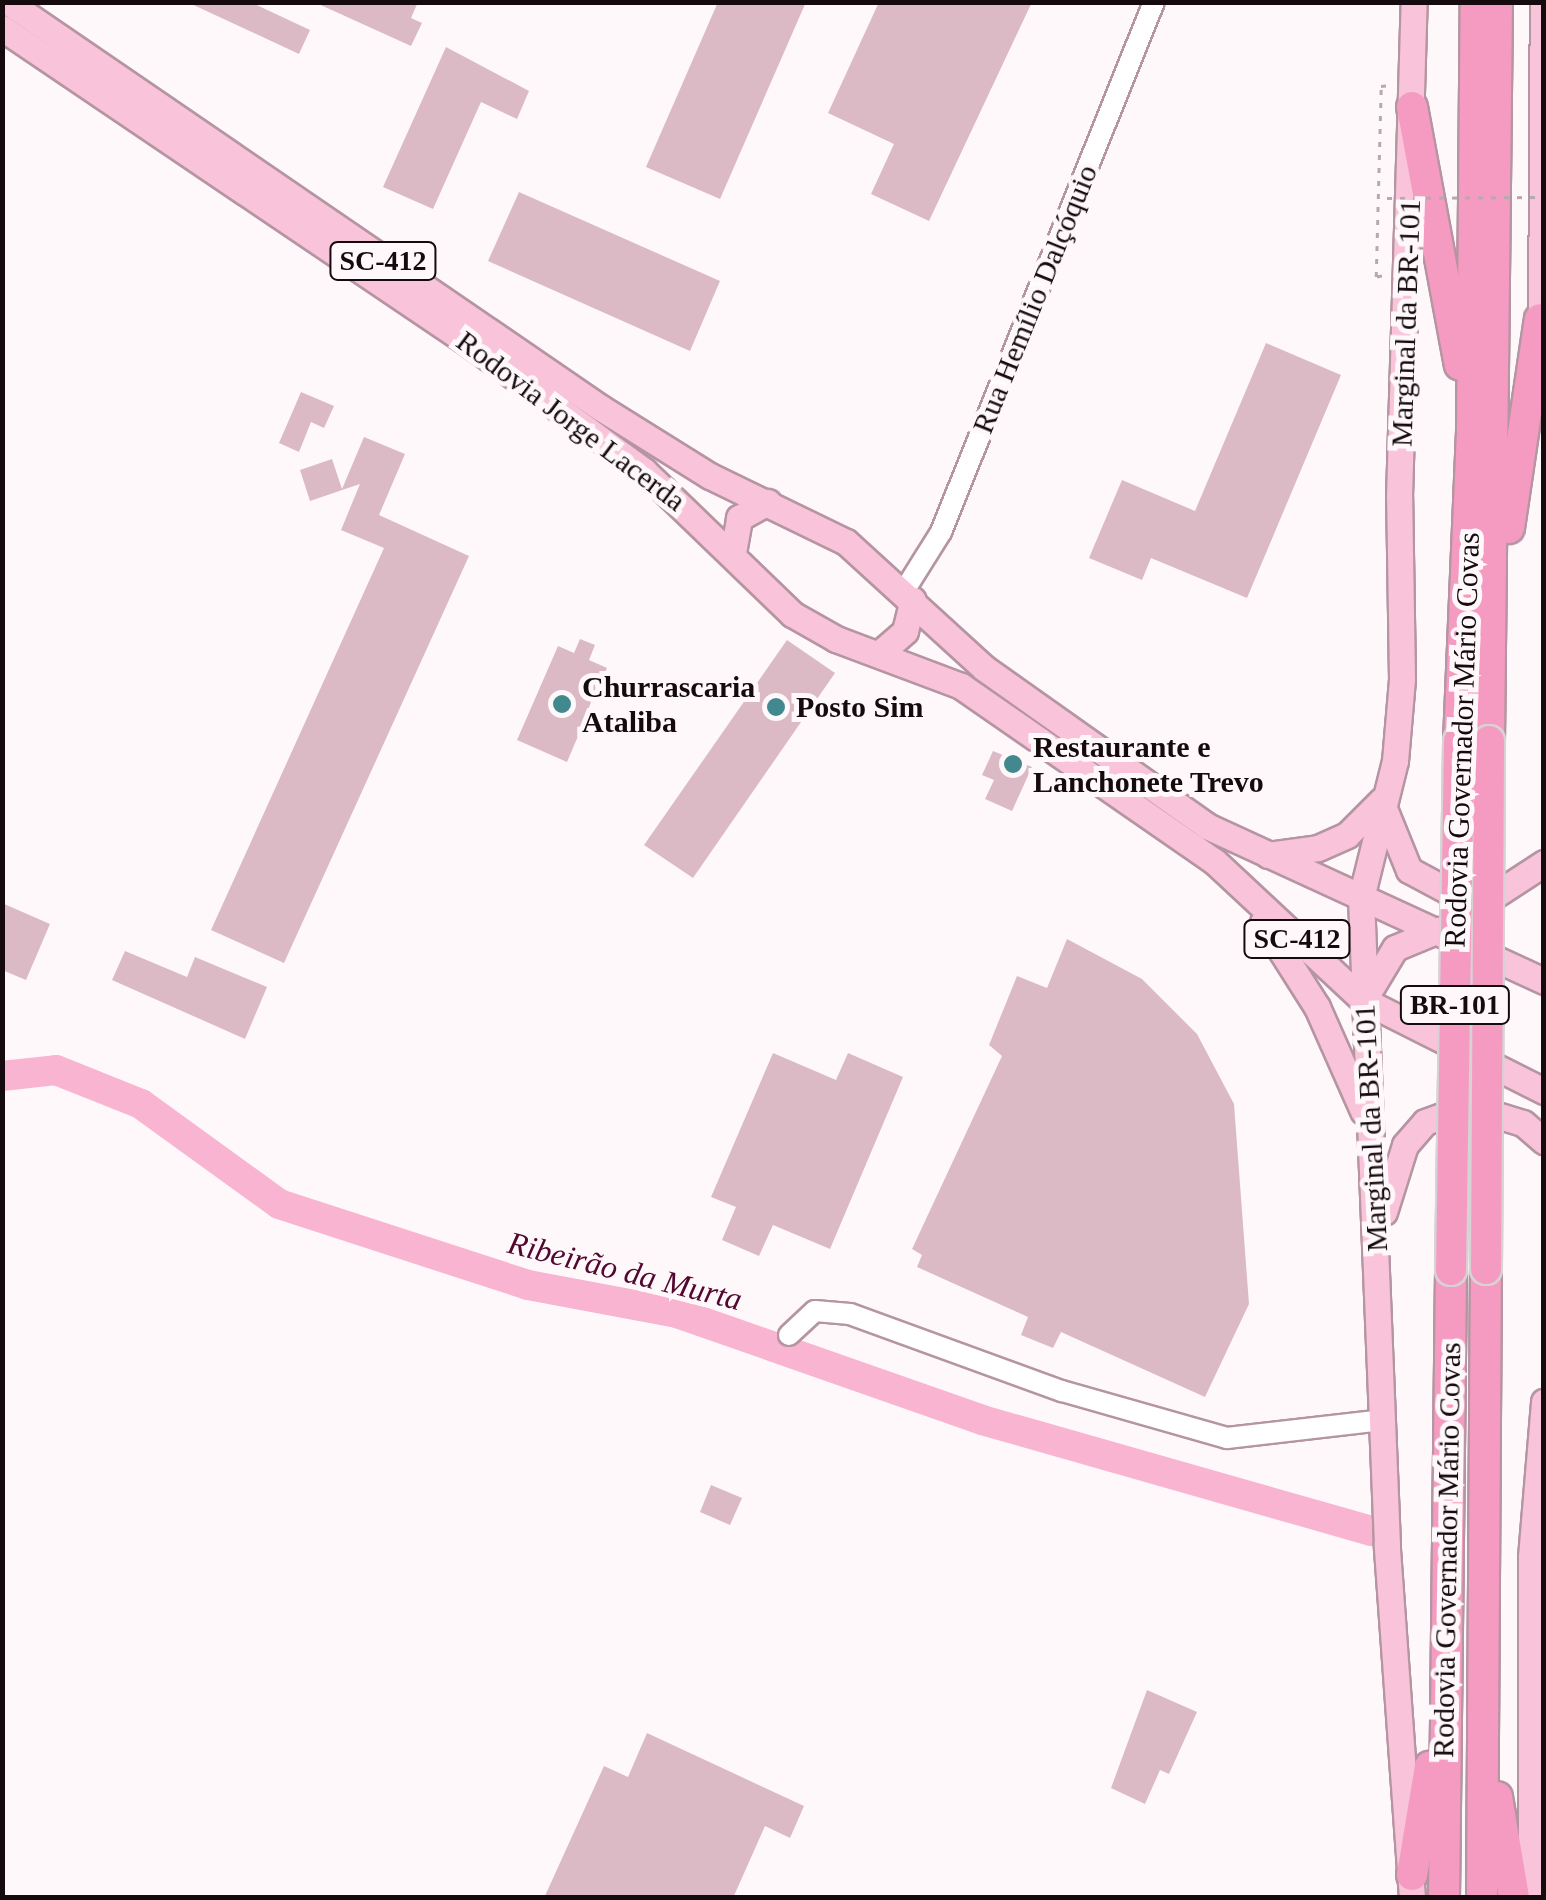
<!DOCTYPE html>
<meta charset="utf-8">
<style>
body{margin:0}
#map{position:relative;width:1546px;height:1900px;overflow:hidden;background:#fff8fa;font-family:Georgia,serif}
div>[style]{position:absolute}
.river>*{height:30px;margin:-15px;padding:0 15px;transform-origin:15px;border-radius:15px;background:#f8b4d0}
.building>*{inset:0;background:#dbbac6}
.path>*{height:2.5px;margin-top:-1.25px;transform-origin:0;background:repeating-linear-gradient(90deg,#b3abae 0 5px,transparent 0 13px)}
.roads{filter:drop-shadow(2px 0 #b595a1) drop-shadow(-2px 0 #b595a1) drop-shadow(0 2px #b595a1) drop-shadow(0 -2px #b595a1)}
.minor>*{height:20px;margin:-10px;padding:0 10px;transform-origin:10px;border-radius:10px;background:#fff}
.major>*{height:25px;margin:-12.5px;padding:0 12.5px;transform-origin:12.5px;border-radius:12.5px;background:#f9c3da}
.highway>*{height:30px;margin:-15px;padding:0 15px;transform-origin:15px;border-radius:15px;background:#f59bc1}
.path-bridge>*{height:2.5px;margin-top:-1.25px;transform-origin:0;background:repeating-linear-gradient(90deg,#b3abae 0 5px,transparent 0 13px)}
.bridges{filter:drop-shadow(2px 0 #d5d3d4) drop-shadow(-2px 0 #d5d3d4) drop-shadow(0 2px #d5d3d4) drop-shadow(0 -2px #d5d3d4)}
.highway-bridge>*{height:30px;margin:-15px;padding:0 15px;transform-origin:15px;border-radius:15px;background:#f59bc1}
.dots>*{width:28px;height:28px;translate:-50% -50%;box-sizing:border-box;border:5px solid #fff8fa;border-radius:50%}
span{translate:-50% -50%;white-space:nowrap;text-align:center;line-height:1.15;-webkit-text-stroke:10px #fff8fa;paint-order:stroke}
.shield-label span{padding:2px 8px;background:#fff8fa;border:2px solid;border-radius:8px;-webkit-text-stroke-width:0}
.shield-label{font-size:28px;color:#150b0f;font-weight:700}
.street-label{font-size:30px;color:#150b0f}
.poi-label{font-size:30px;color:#150b0f;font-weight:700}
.left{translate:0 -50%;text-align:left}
.water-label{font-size:32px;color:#510730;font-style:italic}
.frame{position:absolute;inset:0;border:5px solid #150b0f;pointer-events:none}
</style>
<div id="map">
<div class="river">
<div style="left:2px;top:1076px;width:54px;rotate:-6.3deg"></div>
<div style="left:56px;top:1070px;width:92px;rotate:21.8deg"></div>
<div style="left:141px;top:1104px;width:170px;rotate:35.9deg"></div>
<div style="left:279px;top:1204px;width:262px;rotate:18deg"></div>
<div style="left:528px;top:1285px;width:152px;rotate:10.6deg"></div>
<div style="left:677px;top:1313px;width:323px;rotate:19.3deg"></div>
<div style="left:982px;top:1420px;width:405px;rotate:15.9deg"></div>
</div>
<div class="building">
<div style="clip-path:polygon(187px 2px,250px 2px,310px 30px,299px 54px)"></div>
<div style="clip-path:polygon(314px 2px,418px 2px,411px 18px,422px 23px,411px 46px)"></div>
<div style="clip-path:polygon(718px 2px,806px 2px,720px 199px,646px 167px)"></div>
<div style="clip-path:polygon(879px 2px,1032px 2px,929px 221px,871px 194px,894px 144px,828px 113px)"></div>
<div style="clip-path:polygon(446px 47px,529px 91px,517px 119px,481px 102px,433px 209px,383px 187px)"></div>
<div style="clip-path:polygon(519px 192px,720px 281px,690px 351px,488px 261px)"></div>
<div style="clip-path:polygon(1266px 343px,1341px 375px,1247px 598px,1151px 558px,1142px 580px,1089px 558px,1122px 480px,1195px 511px)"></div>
<div style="clip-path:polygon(301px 392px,334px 406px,324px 428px,311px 422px,299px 452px,279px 443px)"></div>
<div style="clip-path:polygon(364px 437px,405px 454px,379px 515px,469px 556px,284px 963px,211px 930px,384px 548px,341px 530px,360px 484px,310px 501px,300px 470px,332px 459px,342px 489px)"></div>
<div style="clip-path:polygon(580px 639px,595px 645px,589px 660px,607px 668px,567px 762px,517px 740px,558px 646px,574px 653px)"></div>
<div style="clip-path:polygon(787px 640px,835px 673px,693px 878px,644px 845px)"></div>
<div style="clip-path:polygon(993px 751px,1032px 767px,1012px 811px,985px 799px,994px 780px,982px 775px)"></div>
<div style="clip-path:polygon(2px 903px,50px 924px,26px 980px,2px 970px)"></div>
<div style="clip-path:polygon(1067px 939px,1142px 979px,1197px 1034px,1234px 1104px,1249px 1304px,1205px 1397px,1061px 1332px,1053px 1348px,1021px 1335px,1028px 1317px,917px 1267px,922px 1255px,912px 1249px,1002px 1056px,989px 1045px,1017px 976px,1047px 988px)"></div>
<div style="clip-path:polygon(125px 951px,187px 977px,195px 957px,267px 987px,245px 1039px,112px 980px)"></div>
<div style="clip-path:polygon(773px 1053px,836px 1080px,848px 1053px,903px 1077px,830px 1249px,773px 1225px,759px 1256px,722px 1240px,736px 1207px,711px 1197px)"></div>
<div style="clip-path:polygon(711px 1485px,742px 1498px,730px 1525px,700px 1512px)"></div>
<div style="clip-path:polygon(1147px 1690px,1197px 1712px,1169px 1774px,1160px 1770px,1145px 1804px,1111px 1788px)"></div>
<div style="clip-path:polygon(647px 1733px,804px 1806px,790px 1838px,765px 1826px,733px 1898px,544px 1898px,604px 1766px,628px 1777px)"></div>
</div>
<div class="path">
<div style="left:1382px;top:276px;width:6px;rotate:171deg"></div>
<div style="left:1376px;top:277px;width:191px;rotate:-88.5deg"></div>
<div style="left:1381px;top:86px;width:10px;rotate:-6deg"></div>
</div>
<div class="roads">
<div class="minor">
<div style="left:904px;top:591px;width:70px;rotate:-57.9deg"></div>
<div style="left:941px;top:532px;width:571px;rotate:-68.11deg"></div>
<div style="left:789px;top:1335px;width:35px;rotate:-43deg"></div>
<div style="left:815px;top:1311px;width:35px;rotate:5deg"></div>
<div style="left:850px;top:1314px;width:226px;rotate:20deg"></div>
<div style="left:1062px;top:1391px;width:172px;rotate:15.9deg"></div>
<div style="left:1227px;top:1438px;width:156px;rotate:-6.6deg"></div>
</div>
<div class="major">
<div style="left:8px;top:2px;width:719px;rotate:34.4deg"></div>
<div style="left:601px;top:408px;width:128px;rotate:32deg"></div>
<div style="left:710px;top:476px;width:151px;rotate:25.9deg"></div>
<div style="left:846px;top:542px;width:187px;rotate:42.4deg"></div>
<div style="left:984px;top:668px;width:273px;rotate:35.3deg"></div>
<div style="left:1207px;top:826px;width:371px;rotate:24.7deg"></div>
<div style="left:2px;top:28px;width:557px;rotate:34.03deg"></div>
<div style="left:464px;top:340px;width:223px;rotate:36deg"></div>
<div style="left:644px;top:471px;width:206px;rotate:44deg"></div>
<div style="left:792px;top:614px;width:51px;rotate:29.6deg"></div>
<div style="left:836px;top:639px;width:134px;rotate:20.6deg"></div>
<div style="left:961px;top:686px;width:308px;rotate:34.7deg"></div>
<div style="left:1214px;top:861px;width:204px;rotate:43deg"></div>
<div style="left:1363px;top:1000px;width:203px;rotate:26.7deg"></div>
<div style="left:1541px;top:337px;width:335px;rotate:-89.7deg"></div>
<div style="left:733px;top:553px;width:36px;rotate:-80deg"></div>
<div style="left:739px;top:518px;width:33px;rotate:-29deg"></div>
<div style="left:880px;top:653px;width:33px;rotate:-41deg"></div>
<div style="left:905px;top:631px;width:32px;rotate:-76deg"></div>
<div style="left:1383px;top:806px;width:69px;rotate:67.9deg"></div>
<div style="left:1409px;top:870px;width:44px;rotate:28.3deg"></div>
<div style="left:1448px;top:891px;width:47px;rotate:4.9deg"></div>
<div style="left:1495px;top:895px;width:59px;rotate:-33.1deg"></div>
<div style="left:1268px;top:855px;width:50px;rotate:-8deg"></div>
<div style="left:1318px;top:848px;width:32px;rotate:-24deg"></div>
<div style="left:1347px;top:835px;width:48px;rotate:-45deg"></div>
<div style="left:1263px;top:922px;width:101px;rotate:57.6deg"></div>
<div style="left:1317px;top:1007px;width:114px;rotate:66.1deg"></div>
<div style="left:1366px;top:996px;width:56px;rotate:-58.9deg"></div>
<div style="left:1395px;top:948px;width:47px;rotate:-22.7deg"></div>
<div style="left:1384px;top:1212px;width:70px;rotate:-72.6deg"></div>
<div style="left:1405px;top:1145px;width:30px;rotate:-49deg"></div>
<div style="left:1425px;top:1122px;width:30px;rotate:-20deg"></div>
<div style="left:1453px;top:1112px;width:37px;rotate:2deg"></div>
<div style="left:1490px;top:1113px;width:34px;rotate:17deg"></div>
<div style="left:1523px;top:1123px;width:28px;rotate:41deg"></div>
<div style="left:1412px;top:1898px;width:354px;rotate:-94.1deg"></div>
<div style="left:1387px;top:1545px;width:648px;rotate:-92.3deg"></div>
<div style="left:1361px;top:898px;width:141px;rotate:-76.1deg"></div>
<div style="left:1395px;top:761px;width:82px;rotate:-85.1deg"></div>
<div style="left:1402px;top:679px;width:182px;rotate:-90.9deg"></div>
<div style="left:1399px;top:497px;width:495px;rotate:-88.3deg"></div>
<div style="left:1531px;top:1898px;width:341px;rotate:-90deg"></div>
<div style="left:1531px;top:1557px;width:156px;rotate:-85.2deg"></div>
</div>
<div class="highway">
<div style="left:1412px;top:107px;width:262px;rotate:79.5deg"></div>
<div style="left:1509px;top:528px;width:211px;rotate:-81.6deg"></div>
<div style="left:1459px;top:741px;width:314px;rotate:-87.6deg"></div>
<div style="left:1472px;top:427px;width:425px;rotate:-89.5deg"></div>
<div style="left:1489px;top:741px;width:739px;rotate:-89.38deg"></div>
<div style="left:1497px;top:1797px;width:102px;rotate:80.4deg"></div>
<div style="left:1412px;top:1875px;width:110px;rotate:-80.6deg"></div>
<div style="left:1444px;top:1898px;width:628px;rotate:-89.36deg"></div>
<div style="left:1482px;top:1898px;width:629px;rotate:-89.64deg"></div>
</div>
</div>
<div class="path-bridge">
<div style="left:1387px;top:198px;width:157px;rotate:-0.4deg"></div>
</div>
<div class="bridges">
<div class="highway-bridge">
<div style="left:1486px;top:1269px;width:528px;rotate:-89.67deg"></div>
<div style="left:1451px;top:1270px;width:529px;rotate:-89.13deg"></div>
</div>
</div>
<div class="dots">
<div style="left:562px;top:704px;background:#41898f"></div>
<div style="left:776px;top:707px;background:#41898f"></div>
<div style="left:1013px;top:764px;background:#41898f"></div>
</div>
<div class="shield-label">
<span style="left:383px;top:261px">SC-412</span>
<span style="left:1297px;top:939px">SC-412</span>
<span style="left:1455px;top:1005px">BR-101</span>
</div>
<div class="street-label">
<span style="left:1035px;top:299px;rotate:-68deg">Rua Hemílio Dalçóquio</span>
<span style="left:1406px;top:323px;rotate:-88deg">Marginal da BR-101</span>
<span style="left:571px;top:421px;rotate:37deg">Rodovia Jorge Lacerda</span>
<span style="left:1462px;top:740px;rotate:-88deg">Rodovia Governador Mário Covas</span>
<span style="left:1371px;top:1128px;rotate:-93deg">Marginal da BR-101</span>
<span style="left:1447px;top:1550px;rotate:-89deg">Rodovia Governador Mário Covas</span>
</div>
<div class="poi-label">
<span class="left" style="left:582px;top:704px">Churrascaria<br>Ataliba</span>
<span class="left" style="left:796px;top:707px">Posto Sim</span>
<span class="left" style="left:1033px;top:764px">Restaurante e<br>Lanchonete Trevo</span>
</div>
<div class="water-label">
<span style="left:625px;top:1271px;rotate:14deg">Ribeirão da Murta</span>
</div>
<div class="frame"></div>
</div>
